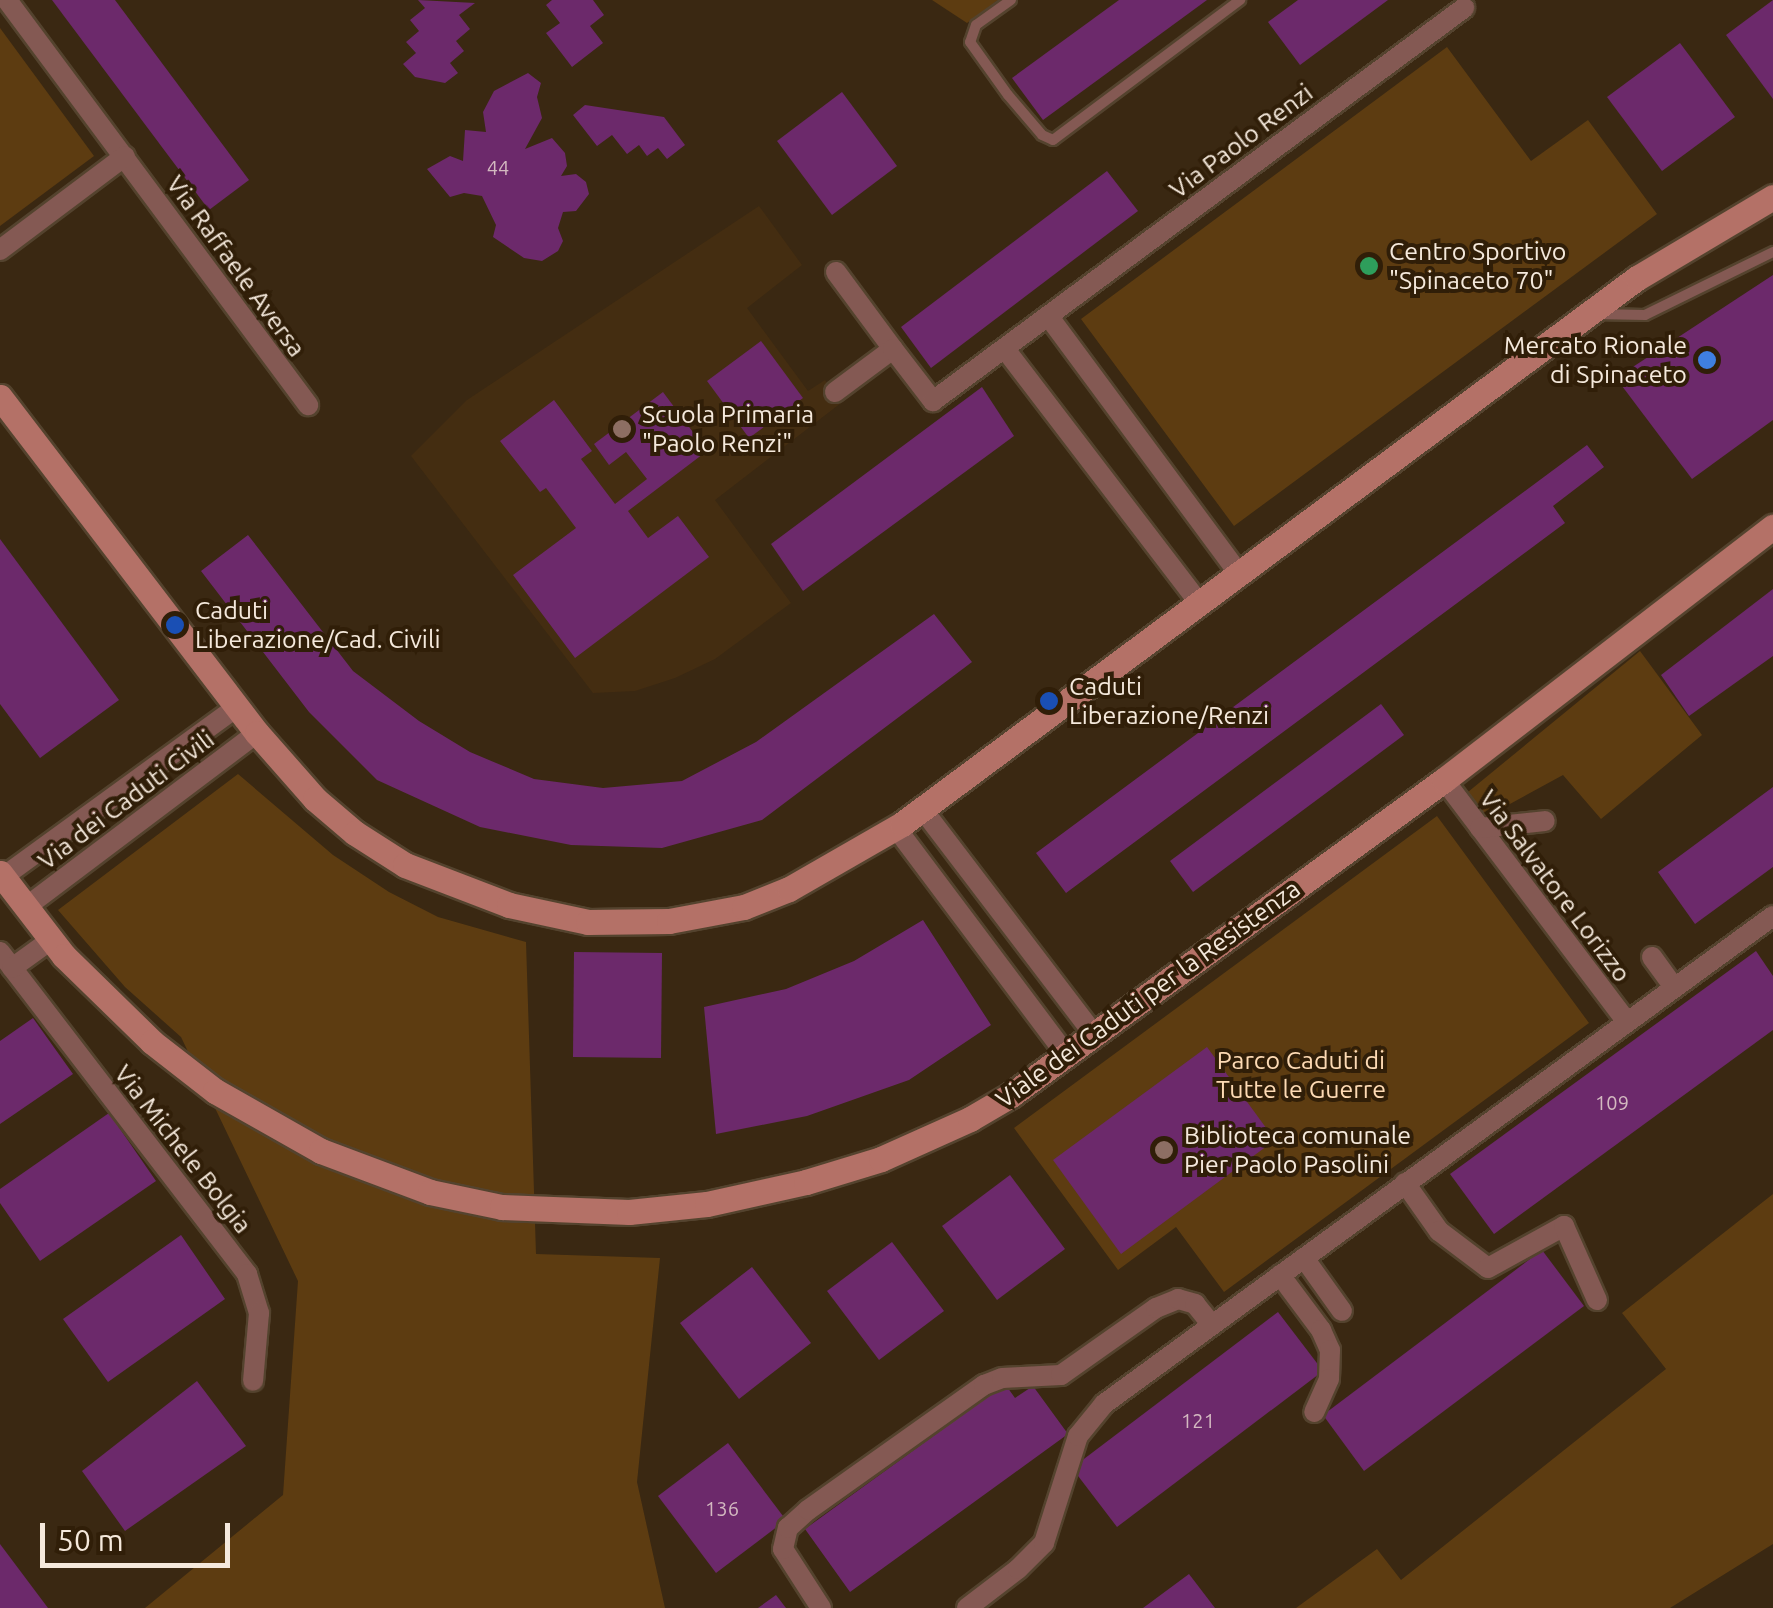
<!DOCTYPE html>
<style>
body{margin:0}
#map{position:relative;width:1773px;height:1608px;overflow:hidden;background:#3a2812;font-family:Ubuntu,sans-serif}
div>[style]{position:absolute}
.built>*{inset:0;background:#442d11}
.green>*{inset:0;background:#5d3c11}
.building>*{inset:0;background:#6c296b}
.roads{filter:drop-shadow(2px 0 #54432e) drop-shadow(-2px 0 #54432e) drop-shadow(0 2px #54432e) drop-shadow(0 -2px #54432e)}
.lane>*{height:10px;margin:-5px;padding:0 5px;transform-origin:5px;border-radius:5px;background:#845953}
.street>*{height:20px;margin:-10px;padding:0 10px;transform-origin:10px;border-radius:10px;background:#845953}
.secondary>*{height:25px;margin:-12.5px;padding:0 12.5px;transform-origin:12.5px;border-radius:12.5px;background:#b47167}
.dots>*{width:28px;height:28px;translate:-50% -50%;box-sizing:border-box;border:5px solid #301e08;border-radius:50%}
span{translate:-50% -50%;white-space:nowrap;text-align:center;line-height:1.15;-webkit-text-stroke:8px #301e08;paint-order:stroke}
.number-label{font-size:20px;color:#d3b9c0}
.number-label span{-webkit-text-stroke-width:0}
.street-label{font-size:25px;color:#f5e9dc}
.poi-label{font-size:25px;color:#f5e9dc}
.left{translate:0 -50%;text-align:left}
.right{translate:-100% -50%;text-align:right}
.park-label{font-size:25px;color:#fddab4}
.scale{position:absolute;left:40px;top:1523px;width:190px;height:45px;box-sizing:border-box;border:5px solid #f5e9dc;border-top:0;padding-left:12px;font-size:30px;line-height:35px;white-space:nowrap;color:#f5e9dc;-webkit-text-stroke:8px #301e08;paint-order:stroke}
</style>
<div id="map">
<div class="built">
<div style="clip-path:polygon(759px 206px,802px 265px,747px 308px,808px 391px,825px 380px,841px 403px,715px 500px,791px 603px,715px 659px,675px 678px,635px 691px,593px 693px,411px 456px,467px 400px)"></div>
</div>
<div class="green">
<div style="clip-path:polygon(932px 0,998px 0,967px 23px)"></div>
<div style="clip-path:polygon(0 28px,94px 156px,0 226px)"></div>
<div style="clip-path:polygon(1447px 47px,1531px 161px,1588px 120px,1657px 214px,1234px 526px,1081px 319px)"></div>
<div style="clip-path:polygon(1640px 651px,1702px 735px,1601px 819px,1563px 775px,1486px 817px,1468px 792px)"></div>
<div style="clip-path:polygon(238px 774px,333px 855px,389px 892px,438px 917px,526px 942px,536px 1254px,660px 1258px,637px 1482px,665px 1608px,145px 1608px,283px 1495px,298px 1281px,181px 1037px,125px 987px,58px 910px)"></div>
<div style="clip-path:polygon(1437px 816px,1589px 1023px,1224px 1292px,1176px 1227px,1118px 1270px,1014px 1128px)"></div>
<div style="clip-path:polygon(1773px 1194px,1773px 1544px,1670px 1608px,1296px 1608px,1377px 1549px,1401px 1580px,1666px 1369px,1622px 1313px)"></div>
</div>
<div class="building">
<div style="clip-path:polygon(52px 0,115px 0,249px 180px,209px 210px)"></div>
<div style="clip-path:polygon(418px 0,475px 3px,459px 15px,470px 29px,456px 41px,464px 51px,450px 63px,458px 73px,445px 83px,415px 77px,403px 64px,416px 53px,406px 42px,419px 31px,410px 20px,425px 8px)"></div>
<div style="clip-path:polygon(552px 0,593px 0,604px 15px,590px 26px,603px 43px,572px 67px,546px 33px,560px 23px,546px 5px)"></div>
<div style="clip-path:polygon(1119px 0,1207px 0,1043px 120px,1012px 78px)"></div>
<div style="clip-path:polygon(1298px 0,1388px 0,1300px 65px,1268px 22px)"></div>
<div style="clip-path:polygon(1773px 0,1773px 99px,1726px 35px)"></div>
<div style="clip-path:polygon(1680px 43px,1735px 117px,1662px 171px,1607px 97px)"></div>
<div style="clip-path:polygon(528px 73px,541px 83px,537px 97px,542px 118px,525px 149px,552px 138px,565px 153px,567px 166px,561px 176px,576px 174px,586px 182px,589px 194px,576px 211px,563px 212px,558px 228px,563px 241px,558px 251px,542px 261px,524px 258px,493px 237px,496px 225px,482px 196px,464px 193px,450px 197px,427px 169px,450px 156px,463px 161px,465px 130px,486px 132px,483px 112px,494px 91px)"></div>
<div style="clip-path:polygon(842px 92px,897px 166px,832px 215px,777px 141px)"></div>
<div style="clip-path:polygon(585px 105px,664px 117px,685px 145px,667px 159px,658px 148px,647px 156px,639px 145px,627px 154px,612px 135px,597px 146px,573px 115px)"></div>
<div style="clip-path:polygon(1107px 171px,1138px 211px,931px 368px,901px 327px)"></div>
<div style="clip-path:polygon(1773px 275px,1773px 420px,1692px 479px,1616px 378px)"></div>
<div style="clip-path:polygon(761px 341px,803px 398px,749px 438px,707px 381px)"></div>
<div style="clip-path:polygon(982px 387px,1014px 436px,803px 591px,771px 544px)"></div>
<div style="clip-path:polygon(663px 392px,707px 451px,628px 511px,648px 538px,678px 516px,709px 557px,575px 658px,513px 575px,576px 528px,546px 488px,540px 492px,500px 441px,554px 400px,592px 451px,581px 459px,615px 504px,647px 479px,626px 452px,609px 465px,594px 444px)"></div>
<div style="clip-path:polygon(1587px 445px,1604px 467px,1553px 506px,1565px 523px,1066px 893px,1036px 853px)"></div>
<div style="clip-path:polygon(248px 535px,353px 671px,419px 721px,470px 752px,534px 779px,603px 788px,682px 781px,756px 742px,934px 614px,972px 662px,762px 820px,662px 848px,571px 845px,480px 827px,377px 780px,309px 712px,201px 571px)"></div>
<div style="clip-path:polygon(0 539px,119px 700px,40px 758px,0 704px)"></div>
<div style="clip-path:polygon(1773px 589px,1773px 656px,1689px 716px,1661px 675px)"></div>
<div style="clip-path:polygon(1381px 704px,1404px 735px,1193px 892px,1170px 861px)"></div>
<div style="clip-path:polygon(1773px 787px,1773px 867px,1695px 924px,1658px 872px)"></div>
<div style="clip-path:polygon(923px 920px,991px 1025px,909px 1080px,807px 1116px,716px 1134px,704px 1007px,786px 989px,854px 961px)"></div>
<div style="clip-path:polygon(1756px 951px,1773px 976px,1773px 1030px,1494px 1234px,1450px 1174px)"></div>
<div style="clip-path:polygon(574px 952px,662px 953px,661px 1058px,573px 1057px)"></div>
<div style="clip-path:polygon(33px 1018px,73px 1074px,0 1124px,0 1041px)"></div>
<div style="clip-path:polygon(1207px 1047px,1275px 1140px,1121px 1254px,1053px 1160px)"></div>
<div style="clip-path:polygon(109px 1113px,156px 1181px,40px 1261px,0 1203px,0 1189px)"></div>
<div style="clip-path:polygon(1010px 1175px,1065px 1249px,997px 1300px,942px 1226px)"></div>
<div style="clip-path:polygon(181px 1235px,225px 1299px,108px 1382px,63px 1319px)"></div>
<div style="clip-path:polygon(892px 1242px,944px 1311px,879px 1360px,827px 1291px)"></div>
<div style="clip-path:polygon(1542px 1250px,1584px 1306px,1364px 1471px,1323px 1415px)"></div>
<div style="clip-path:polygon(752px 1267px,811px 1343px,739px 1399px,680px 1323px)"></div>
<div style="clip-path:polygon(1278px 1312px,1323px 1371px,1117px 1527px,1072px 1468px)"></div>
<div style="clip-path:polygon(197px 1381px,246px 1446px,125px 1531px,82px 1471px)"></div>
<div style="clip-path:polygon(1005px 1384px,1015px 1398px,1033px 1386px,1068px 1434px,850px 1592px,805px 1529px)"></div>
<div style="clip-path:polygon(728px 1443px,786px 1520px,716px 1573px,658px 1496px)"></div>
<div style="clip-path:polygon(0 1544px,48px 1608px,0 1608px)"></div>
<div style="clip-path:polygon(1189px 1574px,1215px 1608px,1143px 1608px)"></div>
<div style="clip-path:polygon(776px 1595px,786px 1608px,758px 1608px)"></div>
</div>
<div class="roads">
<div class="lane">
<div style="left:1011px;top:0;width:43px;rotate:144.5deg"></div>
<div style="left:976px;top:25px;width:18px;rotate:109deg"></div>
<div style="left:970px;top:42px;width:65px;rotate:54.4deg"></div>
<div style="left:1008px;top:95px;width:52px;rotate:49.6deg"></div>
<div style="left:1042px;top:135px;width:12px;rotate:24deg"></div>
<div style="left:1053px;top:140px;width:234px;rotate:-36.8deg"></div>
<div style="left:1594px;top:314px;width:51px;rotate:1.1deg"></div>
<div style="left:1645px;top:315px;width:143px;rotate:-26.2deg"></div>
</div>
<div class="street">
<div style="left:7px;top:0;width:505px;rotate:53.38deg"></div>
<div style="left:0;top:250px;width:156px;rotate:-36.9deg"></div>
<div style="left:836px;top:272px;width:96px;rotate:53.5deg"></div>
<div style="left:1049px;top:317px;width:321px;rotate:53.5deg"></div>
<div style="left:1005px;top:349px;width:321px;rotate:52.6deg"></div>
<div style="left:835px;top:392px;width:72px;rotate:-36.6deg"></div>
<div style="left:893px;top:349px;width:66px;rotate:52.4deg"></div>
<div style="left:933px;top:401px;width:661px;rotate:-36.51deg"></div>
<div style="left:1444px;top:780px;width:302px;rotate:52.9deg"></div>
<div style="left:923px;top:810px;width:284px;rotate:52.7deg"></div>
<div style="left:896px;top:828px;width:285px;rotate:53.1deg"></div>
<div style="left:1480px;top:828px;width:65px;rotate:-6.1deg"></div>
<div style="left:3px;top:877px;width:289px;rotate:-36deg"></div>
<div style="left:26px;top:907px;width:289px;rotate:-37deg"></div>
<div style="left:0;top:952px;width:406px;rotate:52.5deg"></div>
<div style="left:247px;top:1274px;width:41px;rotate:72.9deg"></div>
<div style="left:259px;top:1313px;width:68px;rotate:95deg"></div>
<div style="left:1652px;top:957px;width:37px;rotate:54deg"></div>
<div style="left:12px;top:968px;width:48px;rotate:-35.7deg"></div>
<div style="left:1405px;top:1183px;width:59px;rotate:54.7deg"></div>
<div style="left:1439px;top:1231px;width:61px;rotate:37.1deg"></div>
<div style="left:1488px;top:1268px;width:87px;rotate:-28.9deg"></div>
<div style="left:1564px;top:1226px;width:81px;rotate:66deg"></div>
<div style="left:1304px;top:1258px;width:65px;rotate:54.4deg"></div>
<div style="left:1280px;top:1275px;width:69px;rotate:53.3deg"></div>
<div style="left:1321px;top:1330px;width:22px;rotate:66deg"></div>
<div style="left:1330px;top:1350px;width:29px;rotate:92deg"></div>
<div style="left:1329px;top:1379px;width:36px;rotate:114deg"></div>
<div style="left:821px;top:1608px;width:70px;rotate:-122.8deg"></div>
<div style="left:783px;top:1549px;width:22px;rotate:-77deg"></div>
<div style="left:788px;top:1528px;width:27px;rotate:-42deg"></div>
<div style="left:808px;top:1510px;width:216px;rotate:-35.4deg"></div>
<div style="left:984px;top:1385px;width:19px;rotate:-21deg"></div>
<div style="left:1002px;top:1378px;width:59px;rotate:-2.9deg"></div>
<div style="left:1061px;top:1375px;width:116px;rotate:-35.2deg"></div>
<div style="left:1156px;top:1308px;width:24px;rotate:-22deg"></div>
<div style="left:1178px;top:1299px;width:18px;rotate:16deg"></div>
<div style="left:1195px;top:1304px;width:27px;rotate:51deg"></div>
<div style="left:967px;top:1608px;width:64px;rotate:-37.4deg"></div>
<div style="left:1018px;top:1569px;width:37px;rotate:-45deg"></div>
<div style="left:1044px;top:1543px;width:112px;rotate:-72.4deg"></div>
<div style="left:1078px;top:1436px;width:41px;rotate:-50.9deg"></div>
<div style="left:1104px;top:1404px;width:828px;rotate:-36.11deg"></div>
</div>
<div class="secondary">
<div style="left:0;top:397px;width:423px;rotate:52.6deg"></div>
<div style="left:257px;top:733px;width:88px;rotate:48.7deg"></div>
<div style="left:315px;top:799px;width:52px;rotate:40.4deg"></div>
<div style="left:355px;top:833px;width:59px;rotate:32.6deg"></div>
<div style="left:405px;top:865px;width:111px;rotate:21deg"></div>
<div style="left:509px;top:905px;width:81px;rotate:12.1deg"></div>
<div style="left:588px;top:922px;width:81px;rotate:-0.7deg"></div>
<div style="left:669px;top:921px;width:76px;rotate:-10.6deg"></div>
<div style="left:744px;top:907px;width:48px;rotate:-21.8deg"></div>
<div style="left:789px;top:889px;width:130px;rotate:-29.9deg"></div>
<div style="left:902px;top:824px;width:916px;rotate:-36.61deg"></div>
<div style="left:1637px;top:278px;width:158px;rotate:-30.8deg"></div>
<div style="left:0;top:873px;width:105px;rotate:52.4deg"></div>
<div style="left:64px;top:956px;width:123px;rotate:44.3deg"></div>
<div style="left:152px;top:1042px;width:80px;rotate:37.9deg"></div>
<div style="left:215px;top:1091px;width:122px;rotate:29.5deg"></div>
<div style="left:321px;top:1151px;width:116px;rotate:20.6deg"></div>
<div style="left:430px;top:1192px;width:74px;rotate:11.8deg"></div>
<div style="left:502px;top:1207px;width:127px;rotate:2.3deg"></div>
<div style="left:629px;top:1212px;width:78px;rotate:-5.9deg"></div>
<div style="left:707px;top:1204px;width:101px;rotate:-12.5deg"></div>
<div style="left:806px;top:1182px;width:78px;rotate:-17deg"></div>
<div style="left:881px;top:1159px;width:98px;rotate:-24.2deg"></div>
<div style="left:970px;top:1119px;width:48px;rotate:-30.3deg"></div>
<div style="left:1011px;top:1095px;width:535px;rotate:-36.04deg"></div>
<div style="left:1444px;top:780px;width:415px;rotate:-37.6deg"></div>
</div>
</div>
<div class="dots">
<div style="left:1369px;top:266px;background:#2e9e5b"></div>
<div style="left:1707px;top:360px;background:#3f7fe0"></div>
<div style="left:622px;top:429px;background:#8d6e63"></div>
<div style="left:175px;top:625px;background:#1a4fb4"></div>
<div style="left:1049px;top:701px;background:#1a4fb4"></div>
<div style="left:1164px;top:1150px;background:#8d6e63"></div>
</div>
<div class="number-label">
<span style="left:498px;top:167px">44</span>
<span style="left:1612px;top:1102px">109</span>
<span style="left:1198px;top:1420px">121</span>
<span style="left:722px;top:1508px">136</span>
</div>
<div class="street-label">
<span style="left:1241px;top:141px;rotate:-37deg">Via Paolo Renzi</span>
<span style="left:236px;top:266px;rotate:54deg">Via Raffaele Aversa</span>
<span style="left:126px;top:800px;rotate:-37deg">Via dei Caduti Civili</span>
<span style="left:1555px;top:886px;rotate:53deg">Via Salvatore Lorizzo</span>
<span style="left:1148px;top:994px;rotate:-36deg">Viale dei Caduti per la Resistenza</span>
<span style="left:183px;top:1149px;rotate:52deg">Via Michele Bolgia</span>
</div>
<div class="poi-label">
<span class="left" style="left:1389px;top:266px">Centro Sportivo<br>"Spinaceto 70"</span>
<span class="right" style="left:1687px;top:360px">Mercato Rionale<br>di Spinaceto</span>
<span class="left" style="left:642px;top:429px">Scuola Primaria<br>"Paolo Renzi"</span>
<span class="left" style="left:195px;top:625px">Caduti<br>Liberazione/Cad. Civili</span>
<span class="left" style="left:1069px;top:701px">Caduti<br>Liberazione/Renzi</span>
<span class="left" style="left:1184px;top:1150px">Biblioteca comunale<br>Pier Paolo Pasolini</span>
</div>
<div class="park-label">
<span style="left:1301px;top:1075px">Parco Caduti di<br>Tutte le Guerre</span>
</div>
<div class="scale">50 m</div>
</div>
